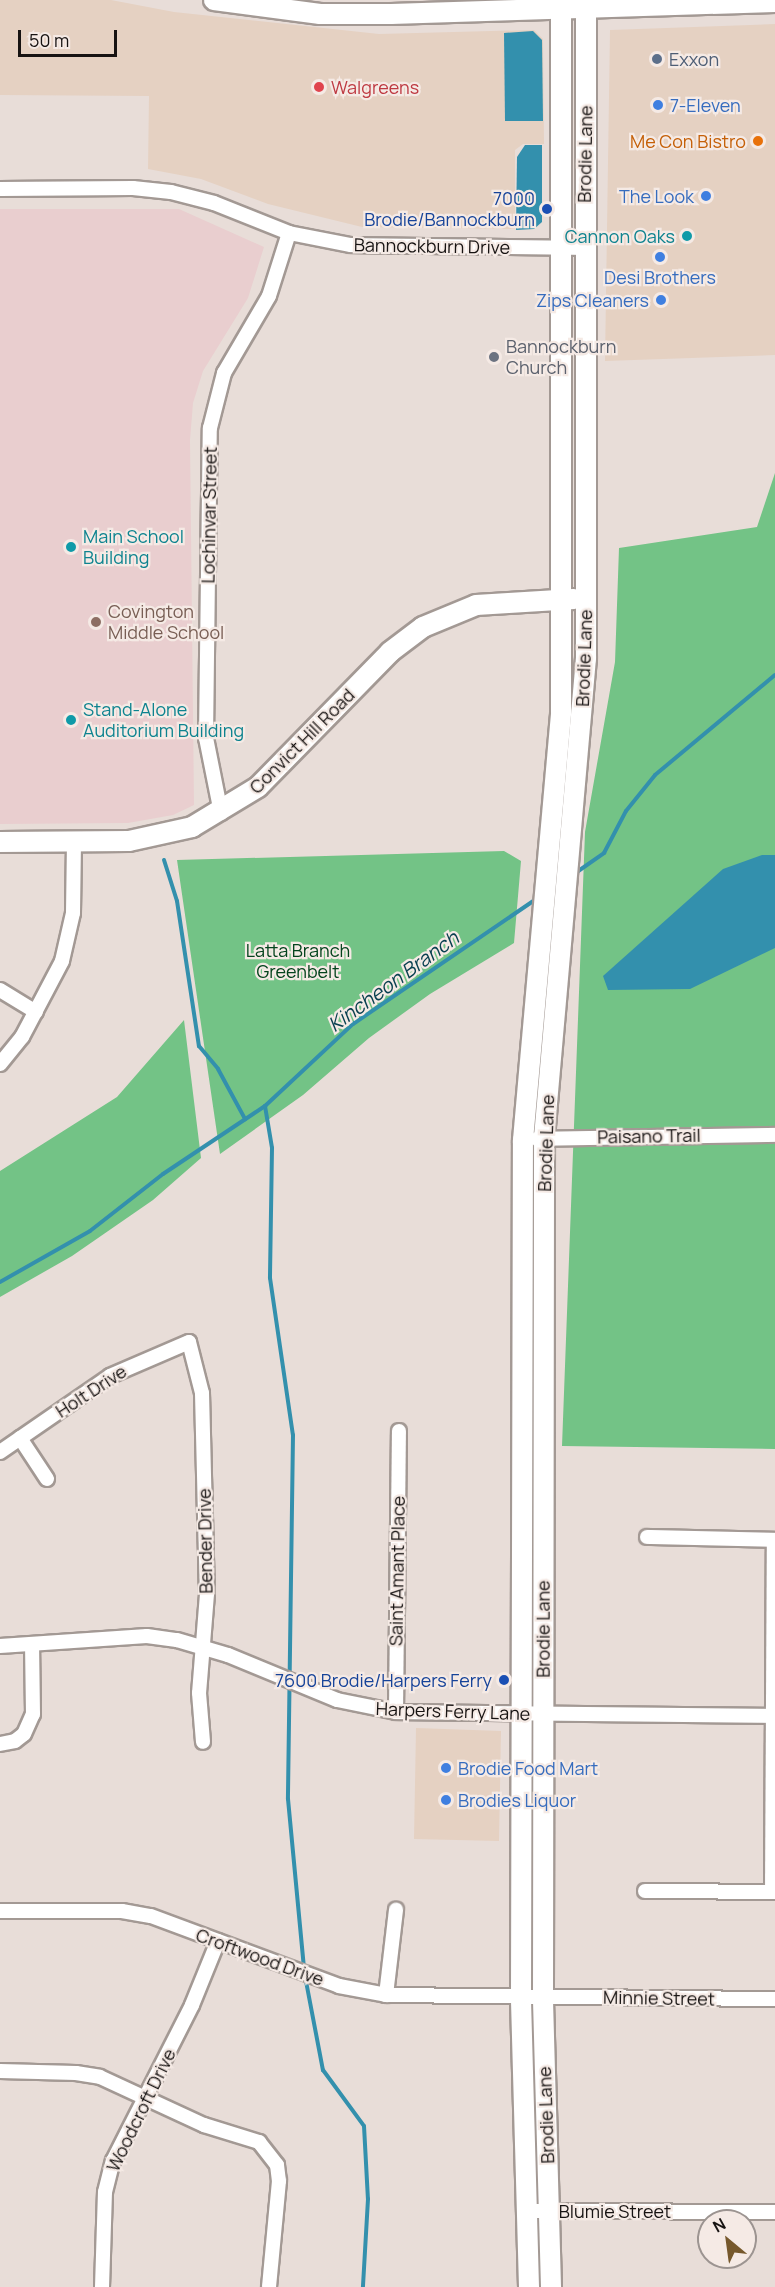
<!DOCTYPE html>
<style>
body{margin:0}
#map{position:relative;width:775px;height:2287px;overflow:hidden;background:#e8ddd8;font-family:Manrope,sans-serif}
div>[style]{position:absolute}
.commercial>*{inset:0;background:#e5d1c2}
.education>*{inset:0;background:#e9cecf}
.green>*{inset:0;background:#73c386}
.water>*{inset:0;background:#3390ad}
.stream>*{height:4px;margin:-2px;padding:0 2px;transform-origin:2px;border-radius:2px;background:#3390ad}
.roads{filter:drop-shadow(2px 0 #a39994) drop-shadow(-2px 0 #a39994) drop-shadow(0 2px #a39994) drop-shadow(0 -2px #a39994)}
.street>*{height:14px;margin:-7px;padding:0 7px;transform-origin:7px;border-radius:7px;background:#fff}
.secondary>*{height:20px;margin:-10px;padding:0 10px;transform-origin:10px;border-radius:10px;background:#fff}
.dots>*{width:16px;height:16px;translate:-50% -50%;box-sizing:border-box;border:3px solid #f5eae5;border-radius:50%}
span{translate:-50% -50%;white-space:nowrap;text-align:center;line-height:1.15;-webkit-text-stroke:4.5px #f5eae5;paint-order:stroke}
.service-label{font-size:18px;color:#4e5e75}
.left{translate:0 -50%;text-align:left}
.health-label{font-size:18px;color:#be3a42}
.shop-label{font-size:18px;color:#366cbe}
.right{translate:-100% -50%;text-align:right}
.food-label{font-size:18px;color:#c56008}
.street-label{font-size:18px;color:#171312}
.transit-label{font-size:18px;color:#164399}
.culture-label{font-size:18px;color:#0d838f}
.worship-label{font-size:18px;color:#5b616d}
.education-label{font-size:18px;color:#785e54}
.park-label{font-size:18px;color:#03431c}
.water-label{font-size:20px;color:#094050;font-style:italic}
.north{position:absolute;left:697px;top:2209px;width:60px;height:60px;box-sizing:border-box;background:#f5eae5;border:2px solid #9c9491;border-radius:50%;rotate:331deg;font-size:16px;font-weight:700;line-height:24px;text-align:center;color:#171312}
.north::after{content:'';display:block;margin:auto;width:21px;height:27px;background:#76582c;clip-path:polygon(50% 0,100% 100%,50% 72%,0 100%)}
.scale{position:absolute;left:18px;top:30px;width:99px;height:27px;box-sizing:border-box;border:3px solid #171312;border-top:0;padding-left:8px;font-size:18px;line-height:21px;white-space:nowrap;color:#171312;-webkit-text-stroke:4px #f5eae5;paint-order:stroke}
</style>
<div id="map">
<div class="commercial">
<div style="clip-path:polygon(0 0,111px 0,174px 12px,379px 34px,534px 30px,543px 39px,544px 144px,523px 144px,515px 150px,515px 229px,362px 227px,268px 204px,201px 179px,148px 169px,149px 96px,0 95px)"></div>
<div style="clip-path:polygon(775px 24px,775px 355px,605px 361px,610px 30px)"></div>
<div style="clip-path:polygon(416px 1728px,501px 1731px,499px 1841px,414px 1839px)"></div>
</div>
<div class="education">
<div style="clip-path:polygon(0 209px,179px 209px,264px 247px,248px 298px,203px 371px,193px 403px,190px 440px,194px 805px,173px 815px,128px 823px,0 824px)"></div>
</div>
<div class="green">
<div style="clip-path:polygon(775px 473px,775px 1449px,562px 1446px,585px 832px,615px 662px,619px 548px,757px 527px)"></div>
<div style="clip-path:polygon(504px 851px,521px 861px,514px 943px,430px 994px,369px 1038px,303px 1095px,220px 1154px,177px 860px)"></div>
<div style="clip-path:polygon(184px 1020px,201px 1158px,153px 1200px,72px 1256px,0 1297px,0 1171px,117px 1097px)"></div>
</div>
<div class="water">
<div style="clip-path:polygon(533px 31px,542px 40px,543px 121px,505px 121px,504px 33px)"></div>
<div style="clip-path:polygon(525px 145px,542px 145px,542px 222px,534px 229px,516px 230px,517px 157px)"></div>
<div style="clip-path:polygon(762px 855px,775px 855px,775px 948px,690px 989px,608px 990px,603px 976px,723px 869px)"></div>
</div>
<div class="stream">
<div style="left:164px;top:860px;width:43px;rotate:72.4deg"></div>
<div style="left:177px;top:901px;width:147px;rotate:81.4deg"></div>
<div style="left:199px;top:1046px;width:30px;rotate:50deg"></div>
<div style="left:218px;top:1069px;width:57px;rotate:61.6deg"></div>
<div style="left:574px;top:874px;width:37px;rotate:-35deg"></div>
<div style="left:604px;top:853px;width:47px;rotate:-62.4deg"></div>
<div style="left:626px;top:811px;width:46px;rotate:-51.1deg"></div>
<div style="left:655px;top:775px;width:156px;rotate:-39.8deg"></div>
<div style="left:265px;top:1106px;width:43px;rotate:80.5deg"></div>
<div style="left:272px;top:1148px;width:130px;rotate:90.9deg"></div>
<div style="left:270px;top:1278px;width:159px;rotate:81.7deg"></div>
<div style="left:293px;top:1435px;width:364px;rotate:90.8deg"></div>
<div style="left:288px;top:1799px;width:171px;rotate:84.6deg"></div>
<div style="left:0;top:1282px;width:103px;rotate:-29.5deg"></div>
<div style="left:90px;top:1231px;width:93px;rotate:-38deg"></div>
<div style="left:163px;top:1174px;width:123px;rotate:-33.7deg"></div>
<div style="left:265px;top:1106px;width:120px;rotate:-43deg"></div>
<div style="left:353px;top:1024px;width:224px;rotate:-34.3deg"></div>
<div style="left:305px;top:1976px;width:96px;rotate:79.2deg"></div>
<div style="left:323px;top:2070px;width:69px;rotate:53.8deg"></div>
<div style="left:364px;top:2126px;width:73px;rotate:86.9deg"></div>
<div style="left:368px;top:2199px;width:88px;rotate:93.3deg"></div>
</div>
<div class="roads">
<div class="street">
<div style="left:0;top:189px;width:133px;rotate:-0.4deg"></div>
<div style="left:133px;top:188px;width:38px;rotate:6deg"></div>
<div style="left:171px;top:192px;width:44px;rotate:14.3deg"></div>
<div style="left:214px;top:203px;width:81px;rotate:21.8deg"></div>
<div style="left:289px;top:233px;width:63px;rotate:11deg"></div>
<div style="left:351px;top:245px;width:233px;rotate:0.7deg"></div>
<div style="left:221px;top:813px;width:76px;rotate:-101.3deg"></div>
<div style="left:206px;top:738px;width:310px;rotate:-89.3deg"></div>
<div style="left:210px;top:428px;width:57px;rotate:-75.7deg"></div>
<div style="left:224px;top:373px;width:89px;rotate:-59.7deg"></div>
<div style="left:269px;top:296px;width:66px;rotate:-72.4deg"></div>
<div style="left:0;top:990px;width:42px;rotate:31.4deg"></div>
<div style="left:0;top:1064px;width:35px;rotate:-51deg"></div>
<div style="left:22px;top:1037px;width:86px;rotate:-62.2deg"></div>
<div style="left:62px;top:961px;width:49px;rotate:-77.1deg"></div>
<div style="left:73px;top:913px;width:72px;rotate:-89.2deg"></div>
<div style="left:537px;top:1139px;width:238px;rotate:-1deg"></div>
<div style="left:20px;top:1438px;width:49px;rotate:56.6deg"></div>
<div style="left:0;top:1452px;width:134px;rotate:-34.6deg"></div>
<div style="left:110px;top:1376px;width:86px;rotate:-23.3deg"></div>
<div style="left:189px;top:1342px;width:53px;rotate:75.7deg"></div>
<div style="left:202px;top:1393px;width:201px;rotate:88.6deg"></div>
<div style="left:207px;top:1594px;width:99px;rotate:94.6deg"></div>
<div style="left:199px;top:1693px;width:49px;rotate:85.3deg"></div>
<div style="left:647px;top:1537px;width:128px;rotate:1.3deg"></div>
<div style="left:0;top:1646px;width:147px;rotate:-3.9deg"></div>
<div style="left:147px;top:1636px;width:30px;rotate:8deg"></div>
<div style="left:177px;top:1640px;width:53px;rotate:16.4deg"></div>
<div style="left:228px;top:1655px;width:118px;rotate:22.4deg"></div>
<div style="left:337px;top:1700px;width:60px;rotate:11.5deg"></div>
<div style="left:396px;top:1712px;width:379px;rotate:0.6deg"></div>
<div style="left:396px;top:1712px;width:281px;rotate:-89.4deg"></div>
<div style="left:0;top:1744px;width:15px;rotate:-11deg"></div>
<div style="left:15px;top:1741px;width:11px;rotate:-38deg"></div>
<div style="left:24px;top:1734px;width:22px;rotate:-66deg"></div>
<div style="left:33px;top:1714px;width:70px;rotate:-90.8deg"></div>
<div style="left:645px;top:1891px;width:130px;rotate:0.4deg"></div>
<div style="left:772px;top:1892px;width:352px;rotate:-89.7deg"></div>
<div style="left:0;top:1911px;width:122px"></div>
<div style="left:122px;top:1911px;width:29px;rotate:10deg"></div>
<div style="left:151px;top:1916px;width:201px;rotate:20.4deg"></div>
<div style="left:339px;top:1986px;width:48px;rotate:10.8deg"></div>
<div style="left:386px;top:1995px;width:389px;rotate:0.6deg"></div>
<div style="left:386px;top:1995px;width:86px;rotate:-83.3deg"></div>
<div style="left:0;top:2071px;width:76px;rotate:1.5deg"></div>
<div style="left:76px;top:2073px;width:24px;rotate:9deg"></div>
<div style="left:100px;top:2077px;width:115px;rotate:24.8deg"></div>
<div style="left:204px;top:2125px;width:58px;rotate:17.2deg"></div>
<div style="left:259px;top:2142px;width:29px;rotate:52deg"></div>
<div style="left:277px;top:2165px;width:16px;rotate:83deg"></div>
<div style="left:279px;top:2181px;width:106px;rotate:95.4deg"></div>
<div style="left:527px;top:2211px;width:248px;rotate:0.2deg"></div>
<div style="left:102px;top:2287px;width:95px;rotate:-88.2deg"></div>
<div style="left:105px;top:2192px;width:32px;rotate:-76deg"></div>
<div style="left:113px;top:2161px;width:175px;rotate:-63.1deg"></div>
<div style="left:192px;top:2005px;width:69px;rotate:-67.9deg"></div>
</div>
<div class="secondary">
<div style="left:214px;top:0;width:107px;rotate:7.5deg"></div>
<div style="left:320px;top:14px;width:71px"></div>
<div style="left:391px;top:14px;width:384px;rotate:-1.8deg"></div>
<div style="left:0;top:842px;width:129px;rotate:-0.4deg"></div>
<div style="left:129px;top:841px;width:65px;rotate:-12.5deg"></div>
<div style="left:192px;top:827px;width:77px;rotate:-31.2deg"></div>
<div style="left:258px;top:787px;width:189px;rotate:-45.6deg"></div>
<div style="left:390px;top:652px;width:41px;rotate:-37.1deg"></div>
<div style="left:423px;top:627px;width:57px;rotate:-22.5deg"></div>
<div style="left:476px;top:605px;width:98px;rotate:-3.5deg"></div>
<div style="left:529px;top:2287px;width:291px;rotate:-91.6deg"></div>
<div style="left:521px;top:1996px;width:856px;rotate:-89.87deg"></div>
<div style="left:523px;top:1140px;width:430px;rotate:-84.9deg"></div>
<div style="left:561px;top:712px;width:712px;rotate:-90deg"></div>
<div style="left:551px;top:2287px;width:291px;rotate:-91.6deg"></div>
<div style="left:543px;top:1996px;width:858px;rotate:-89.93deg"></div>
<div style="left:544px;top:1138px;width:481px;rotate:-85deg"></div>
<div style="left:586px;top:659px;width:659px;rotate:-90deg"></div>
</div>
</div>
<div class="dots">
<div style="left:657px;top:59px;background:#5c6f8a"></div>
<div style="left:319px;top:87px;background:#e0444e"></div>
<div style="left:658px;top:105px;background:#3f7fe0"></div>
<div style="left:758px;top:141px;background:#e8710a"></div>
<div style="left:706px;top:196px;background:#3f7fe0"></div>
<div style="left:547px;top:209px;background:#1a4fb4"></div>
<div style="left:687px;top:236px;background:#0f9aa8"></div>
<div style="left:660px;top:257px;background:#3f7fe0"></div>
<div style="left:661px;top:300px;background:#3f7fe0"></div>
<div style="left:494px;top:357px;background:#6b7280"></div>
<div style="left:71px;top:547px;background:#0f9aa8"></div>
<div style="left:96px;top:622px;background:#8d6e63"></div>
<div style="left:71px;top:720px;background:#0f9aa8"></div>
<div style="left:504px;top:1680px;background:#1a4fb4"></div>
<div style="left:446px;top:1768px;background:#3f7fe0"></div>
<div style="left:446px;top:1800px;background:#3f7fe0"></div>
</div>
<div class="service-label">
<span class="left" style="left:669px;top:59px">Exxon</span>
</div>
<div class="health-label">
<span class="left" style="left:331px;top:87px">Walgreens</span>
</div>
<div class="shop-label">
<span class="left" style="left:670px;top:105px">7-Eleven</span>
<span class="right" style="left:694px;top:196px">The Look</span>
<span style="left:660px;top:277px">Desi Brothers</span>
<span class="right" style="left:649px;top:300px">Zips Cleaners</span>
<span class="left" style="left:458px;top:1768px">Brodie Food Mart</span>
<span class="left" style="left:458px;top:1800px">Brodies Liquor</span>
</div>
<div class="food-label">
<span class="right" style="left:746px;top:141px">Me Con Bistro</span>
</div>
<div class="street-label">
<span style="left:585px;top:154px;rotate:-89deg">Brodie Lane</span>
<span style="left:432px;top:246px;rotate:1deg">Bannockburn Drive</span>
<span style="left:209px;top:515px;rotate:-89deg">Lochinvar Street</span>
<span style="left:584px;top:658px;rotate:-88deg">Brodie Lane</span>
<span style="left:302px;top:741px;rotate:-45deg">Convict Hill Road</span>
<span style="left:649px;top:1136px;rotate:-1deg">Paisano Trail</span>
<span style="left:546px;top:1143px;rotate:-88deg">Brodie Lane</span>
<span style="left:91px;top:1391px;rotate:-33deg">Holt Drive</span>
<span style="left:205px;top:1541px;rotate:-91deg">Bender Drive</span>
<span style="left:397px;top:1571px;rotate:-89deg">Saint Amant Place</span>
<span style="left:543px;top:1629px;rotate:-90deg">Brodie Lane</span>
<span style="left:453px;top:1711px;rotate:2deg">Harpers Ferry Lane</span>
<span style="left:260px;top:1957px;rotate:20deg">Croftwood Drive</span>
<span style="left:659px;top:1998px;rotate:1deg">Minnie Street</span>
<span style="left:141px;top:2110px;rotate:-64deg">Woodcroft Drive</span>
<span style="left:546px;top:2115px;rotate:-92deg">Brodie Lane</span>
<span style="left:615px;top:2211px">Blumie Street</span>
</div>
<div class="transit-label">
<span class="right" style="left:535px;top:209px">7000<br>Brodie/Bannockburn</span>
<span class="right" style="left:492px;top:1680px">7600 Brodie/Harpers Ferry</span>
</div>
<div class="culture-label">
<span class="right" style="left:675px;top:236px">Cannon Oaks</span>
<span class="left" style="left:83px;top:547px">Main School<br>Building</span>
<span class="left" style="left:83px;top:720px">Stand-Alone<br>Auditorium Building</span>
</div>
<div class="worship-label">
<span class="left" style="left:506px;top:357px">Bannockburn<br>Church</span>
</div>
<div class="education-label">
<span class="left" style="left:108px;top:622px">Covington<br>Middle School</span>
</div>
<div class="park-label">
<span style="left:298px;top:961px">Latta Branch<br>Greenbelt</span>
</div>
<div class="water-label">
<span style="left:393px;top:981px;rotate:-36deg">Kincheon Branch</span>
</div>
<div class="north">N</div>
<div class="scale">50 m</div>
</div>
